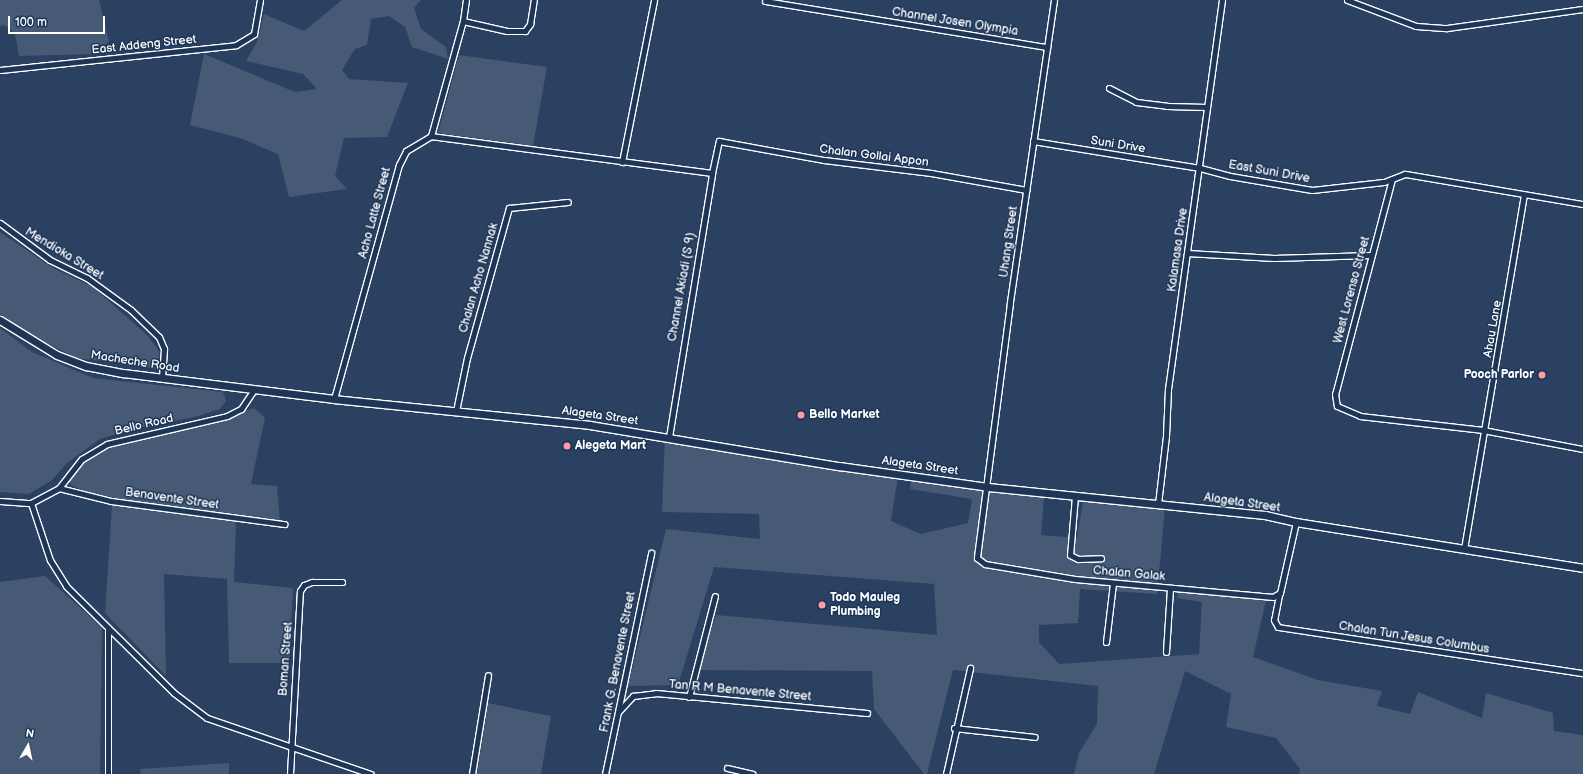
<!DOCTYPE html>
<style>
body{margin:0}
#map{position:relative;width:1583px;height:774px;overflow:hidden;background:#2a4161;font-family:"Balsamiq Sans",sans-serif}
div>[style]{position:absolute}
.green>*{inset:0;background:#465975}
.roads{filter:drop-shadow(1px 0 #fff) drop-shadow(-1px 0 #fff) drop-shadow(0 1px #fff) drop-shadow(0 -1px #fff)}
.minor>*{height:5px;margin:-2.5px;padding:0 2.5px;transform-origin:2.5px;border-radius:2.5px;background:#1d3557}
.secondary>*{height:7px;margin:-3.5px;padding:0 3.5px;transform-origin:3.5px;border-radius:3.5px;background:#1d3557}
.dots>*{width:11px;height:11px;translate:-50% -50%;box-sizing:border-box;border:2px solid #1d3557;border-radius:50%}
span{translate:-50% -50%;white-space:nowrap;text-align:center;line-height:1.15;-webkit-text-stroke:3px #1d3557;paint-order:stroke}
.street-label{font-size:12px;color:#fff}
.poi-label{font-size:12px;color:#fff;font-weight:700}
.right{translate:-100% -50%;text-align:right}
.left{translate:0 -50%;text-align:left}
.north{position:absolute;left:8px;top:726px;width:40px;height:40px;-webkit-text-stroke:3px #1d3557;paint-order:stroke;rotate:9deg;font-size:11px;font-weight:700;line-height:16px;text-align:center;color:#fff}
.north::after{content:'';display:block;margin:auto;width:14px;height:18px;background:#fff;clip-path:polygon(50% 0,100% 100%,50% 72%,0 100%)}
.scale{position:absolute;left:8px;top:16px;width:97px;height:18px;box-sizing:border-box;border:2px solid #fff;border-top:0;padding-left:5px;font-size:12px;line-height:14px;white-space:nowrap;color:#fff;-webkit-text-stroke:3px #1d3557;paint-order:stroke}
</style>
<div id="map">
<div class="green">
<div style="clip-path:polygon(0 0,99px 0,109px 42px,95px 54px,19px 56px,15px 34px,5px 25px,0 26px)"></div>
<div style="clip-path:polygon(342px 0,421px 0,414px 8px,421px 29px,446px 47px,448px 59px,412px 47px,405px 27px,389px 16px,371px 19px,367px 45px,355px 49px,342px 70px,349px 79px,408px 83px,387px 137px,344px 138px,335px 176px,347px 189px,289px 197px,278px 154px,240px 138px,190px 125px,204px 54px,295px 92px,317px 89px,303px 74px,246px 61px,257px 42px,264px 14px,304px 31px)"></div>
<div style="clip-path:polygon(459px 55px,547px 67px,533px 146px,438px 133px)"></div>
<div style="clip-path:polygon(0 232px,53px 268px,93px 287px,148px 336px,159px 351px,159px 369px,77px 358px,34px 337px,0 314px)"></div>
<div style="clip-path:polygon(0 328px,32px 352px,93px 378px,223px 392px,226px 401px,220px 409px,195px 417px,139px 428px,100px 439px,67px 463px,52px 480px,29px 494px,0 492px)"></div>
<div style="clip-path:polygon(254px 408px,265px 418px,251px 484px,277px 486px,280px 521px,132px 502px,85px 491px,71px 485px,68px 477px,77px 465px,107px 444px,129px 442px)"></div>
<div style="clip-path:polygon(665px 436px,898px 476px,891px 521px,921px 534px,968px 523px,972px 499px,910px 489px,911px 480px,1044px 498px,1041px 535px,1077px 538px,1083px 501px,1165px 509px,1157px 594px,1080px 589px,1078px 623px,1039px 625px,1039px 642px,1059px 664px,1199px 654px,1202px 602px,1177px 598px,1178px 590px,1266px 600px,1253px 657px,1318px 680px,1382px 691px,1377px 706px,1410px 714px,1418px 692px,1482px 718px,1486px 693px,1553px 713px,1554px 731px,1583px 735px,1583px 774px,1299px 774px,1300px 769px,1276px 738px,1226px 727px,1231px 694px,1185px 671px,1154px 774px,1074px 774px,1079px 753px,1097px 724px,1098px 686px,953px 670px,927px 774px,924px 774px,874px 709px,872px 671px,698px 670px,716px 615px,937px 635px,934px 584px,714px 567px,678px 685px,628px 686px,666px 529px,760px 539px,759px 514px,662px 512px)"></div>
<div style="clip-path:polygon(112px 505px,234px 520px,236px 525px,234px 582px,293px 588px,289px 663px,229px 663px,227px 579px,164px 574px,166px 676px,105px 613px)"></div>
<div style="clip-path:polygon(45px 576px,102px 627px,100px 774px,0 774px,0 582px)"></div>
<div style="clip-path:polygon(488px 703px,551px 716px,541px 774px,477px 774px)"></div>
<div style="clip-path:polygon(229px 763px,229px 774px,141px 774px,140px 769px)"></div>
</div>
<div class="roads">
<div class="minor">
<div style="left:1054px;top:0;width:306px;rotate:98.3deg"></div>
<div style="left:1010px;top:303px;width:257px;rotate:97.4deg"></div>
<div style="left:977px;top:558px;width:10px;rotate:37deg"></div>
<div style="left:985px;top:564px;width:91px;rotate:9.5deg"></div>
<div style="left:1075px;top:579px;width:199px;rotate:5.2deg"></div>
<div style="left:1273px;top:597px;width:8px;rotate:-30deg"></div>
<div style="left:1280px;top:593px;width:73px;rotate:-77.3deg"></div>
<div style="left:1347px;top:0;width:74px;rotate:20.6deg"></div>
<div style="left:1416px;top:26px;width:31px;rotate:4deg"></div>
<div style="left:1447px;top:28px;width:137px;rotate:-8deg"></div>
<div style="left:765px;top:1px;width:286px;rotate:9.3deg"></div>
<div style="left:463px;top:21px;width:45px;rotate:12.8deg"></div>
<div style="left:507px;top:31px;width:18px"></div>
<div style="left:525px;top:31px;width:9px;rotate:-54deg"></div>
<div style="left:530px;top:24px;width:24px;rotate:-81deg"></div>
<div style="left:0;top:70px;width:237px;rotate:-6deg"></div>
<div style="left:236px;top:45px;width:21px;rotate:-31deg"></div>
<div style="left:254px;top:34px;width:35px;rotate:-80deg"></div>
<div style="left:1109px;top:88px;width:30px;rotate:27deg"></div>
<div style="left:1136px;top:102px;width:31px;rotate:7deg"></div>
<div style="left:1167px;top:106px;width:40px;rotate:1.4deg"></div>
<div style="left:431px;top:136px;width:283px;rotate:7.5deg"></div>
<div style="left:1033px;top:141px;width:169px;rotate:9.2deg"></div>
<div style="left:1200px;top:168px;width:31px;rotate:15deg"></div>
<div style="left:1230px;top:176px;width:83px;rotate:9.7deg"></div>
<div style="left:1312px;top:190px;width:72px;rotate:-6.3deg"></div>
<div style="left:1384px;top:182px;width:22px;rotate:-21deg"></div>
<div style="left:1405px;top:174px;width:181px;rotate:9.6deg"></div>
<div style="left:622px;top:162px;width:165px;rotate:-78.8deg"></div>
<div style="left:1392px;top:179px;width:222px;rotate:104.8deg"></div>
<div style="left:1335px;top:394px;width:12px;rotate:81deg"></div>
<div style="left:1337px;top:406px;width:25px;rotate:23deg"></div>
<div style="left:1360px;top:416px;width:124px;rotate:6.5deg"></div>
<div style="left:1483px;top:430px;width:102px;rotate:10.8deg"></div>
<div style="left:0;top:223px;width:62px;rotate:36.5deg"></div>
<div style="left:50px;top:260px;width:41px;rotate:25.9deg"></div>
<div style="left:87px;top:278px;width:54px;rotate:36deg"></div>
<div style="left:131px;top:310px;width:39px;rotate:44deg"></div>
<div style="left:159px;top:337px;width:13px;rotate:67deg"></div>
<div style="left:164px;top:349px;width:28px;rotate:94deg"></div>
<div style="left:1187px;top:253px;width:87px;rotate:3.3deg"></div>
<div style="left:1274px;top:258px;width:97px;rotate:-1.8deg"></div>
<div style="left:334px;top:399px;width:243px;rotate:-74.5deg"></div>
<div style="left:399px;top:165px;width:16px;rotate:-63deg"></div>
<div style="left:406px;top:151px;width:29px;rotate:-31deg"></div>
<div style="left:431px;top:136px;width:119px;rotate:-74.5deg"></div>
<div style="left:463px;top:21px;width:21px;rotate:-82deg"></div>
<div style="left:456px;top:411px;width:54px;rotate:-78.3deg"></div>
<div style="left:467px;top:358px;width:156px;rotate:-74.4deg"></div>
<div style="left:509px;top:208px;width:59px;rotate:-5.8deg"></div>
<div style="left:669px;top:437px;width:267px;rotate:-80.7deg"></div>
<div style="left:712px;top:173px;width:33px;rotate:-78deg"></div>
<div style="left:719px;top:141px;width:107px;rotate:10.3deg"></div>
<div style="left:824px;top:160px;width:108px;rotate:6.9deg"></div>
<div style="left:931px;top:173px;width:97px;rotate:10.1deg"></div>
<div style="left:59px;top:488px;width:54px;rotate:14deg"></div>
<div style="left:111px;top:501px;width:175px;rotate:7.6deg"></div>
<div style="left:1075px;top:496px;width:59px;rotate:94.8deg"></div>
<div style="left:1070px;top:555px;width:9px;rotate:27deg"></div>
<div style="left:1078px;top:559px;width:23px;rotate:-2deg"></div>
<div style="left:0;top:501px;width:31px;rotate:4deg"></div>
<div style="left:31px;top:503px;width:32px;rotate:-28deg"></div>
<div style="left:59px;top:488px;width:37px;rotate:-52deg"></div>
<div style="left:82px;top:459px;width:29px;rotate:-31deg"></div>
<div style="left:107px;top:444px;width:123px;rotate:-13.1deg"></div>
<div style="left:227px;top:416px;width:16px;rotate:-27deg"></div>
<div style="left:241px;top:409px;width:23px;rotate:-56deg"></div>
<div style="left:31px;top:503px;width:60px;rotate:71.6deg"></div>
<div style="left:50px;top:560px;width:31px;rotate:58deg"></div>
<div style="left:66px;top:586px;width:152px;rotate:44.7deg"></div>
<div style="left:174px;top:693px;width:41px;rotate:37.1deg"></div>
<div style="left:207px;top:718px;width:173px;rotate:18.9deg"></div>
<div style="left:1158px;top:504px;width:68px;rotate:-83.3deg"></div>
<div style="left:1166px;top:436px;width:47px;rotate:-87.6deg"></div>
<div style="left:1168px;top:389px;width:393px;rotate:-82.1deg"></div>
<div style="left:1464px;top:549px;width:359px;rotate:-80.4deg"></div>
<div style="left:1279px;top:595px;width:25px;rotate:101deg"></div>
<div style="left:1274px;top:620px;width:8px;rotate:60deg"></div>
<div style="left:1278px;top:627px;width:308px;rotate:8.6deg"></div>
<div style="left:1106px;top:642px;width:59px;rotate:-83.2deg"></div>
<div style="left:1166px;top:652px;width:64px;rotate:-86.4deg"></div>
<div style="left:689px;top:697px;width:104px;rotate:-75.6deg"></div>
<div style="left:619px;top:711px;width:21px;rotate:-47deg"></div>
<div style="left:633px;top:696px;width:23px;rotate:-7deg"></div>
<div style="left:656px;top:693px;width:212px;rotate:5.4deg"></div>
<div style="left:954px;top:728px;width:81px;rotate:6.3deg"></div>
<div style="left:727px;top:768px;width:26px;rotate:13deg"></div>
<div style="left:108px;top:774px;width:146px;rotate:-90deg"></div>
<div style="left:290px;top:774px;width:183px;rotate:-86.9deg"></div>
<div style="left:300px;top:591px;width:7px;rotate:-56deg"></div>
<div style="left:304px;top:585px;width:9px;rotate:-21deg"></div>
<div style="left:312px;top:582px;width:30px"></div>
<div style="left:472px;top:774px;width:100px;rotate:-80.8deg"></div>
<div style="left:605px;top:774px;width:226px;rotate:-78.2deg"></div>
<div style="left:946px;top:774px;width:109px;rotate:-77.2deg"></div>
</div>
<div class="secondary">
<div style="left:0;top:320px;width:67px;rotate:31.6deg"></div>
<div style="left:57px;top:355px;width:31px;rotate:21deg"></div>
<div style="left:86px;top:366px;width:38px;rotate:11deg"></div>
<div style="left:123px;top:373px;width:213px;rotate:7deg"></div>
<div style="left:334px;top:399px;width:257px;rotate:5.8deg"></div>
<div style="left:590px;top:425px;width:252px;rotate:9.4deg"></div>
<div style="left:839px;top:466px;width:150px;rotate:8deg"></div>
<div style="left:988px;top:487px;width:278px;rotate:5.8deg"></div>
<div style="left:1265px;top:515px;width:32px;rotate:13deg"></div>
<div style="left:1296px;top:522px;width:291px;rotate:9.1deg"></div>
</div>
</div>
<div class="dots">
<div style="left:1542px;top:375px;background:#ff9aa2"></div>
<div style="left:801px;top:415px;background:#ff9aa2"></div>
<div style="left:567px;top:446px;background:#ff9aa2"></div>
<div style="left:822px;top:605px;background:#ff9aa2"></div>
</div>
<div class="street-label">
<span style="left:955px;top:22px;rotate:9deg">Channel Josen Olympia</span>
<span style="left:144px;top:45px;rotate:-6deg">East Addeng Street</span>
<span style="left:1118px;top:145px;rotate:9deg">Suni Drive</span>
<span style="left:874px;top:156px;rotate:7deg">Chalan Gollai Appon</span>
<span style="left:1269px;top:172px;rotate:10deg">East Suni Drive</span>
<span style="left:375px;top:213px;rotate:-75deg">Acho Latte Street</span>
<span style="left:1009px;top:242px;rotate:-82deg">Uhang Street</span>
<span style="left:1178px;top:250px;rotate:-82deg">Kalamasa Drive</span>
<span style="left:64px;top:254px;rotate:31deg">Mendioka Street</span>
<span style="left:479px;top:278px;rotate:-74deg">Chalan Acho Nannak</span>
<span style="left:682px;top:287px;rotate:-80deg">Channel Akiadi (S 9)</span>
<span style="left:1352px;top:290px;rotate:-75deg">West Lorenso Street</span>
<span style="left:1493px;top:329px;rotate:-80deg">Ahau Lane</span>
<span style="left:135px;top:362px;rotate:9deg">Macheche Road</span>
<span style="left:600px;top:416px;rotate:8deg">Alageta Street</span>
<span style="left:144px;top:425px;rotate:-13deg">Bello Road</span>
<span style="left:920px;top:466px;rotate:8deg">Alageta Street</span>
<span style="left:172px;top:499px;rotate:8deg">Benavente Street</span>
<span style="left:1242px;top:503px;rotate:8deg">Alageta Street</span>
<span style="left:1129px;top:574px;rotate:5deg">Chalan Galak</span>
<span style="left:1414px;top:638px;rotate:9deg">Chalan Tun Jesus Columbus</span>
<span style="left:286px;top:659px;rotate:-86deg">Boman Street</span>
<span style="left:618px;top:662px;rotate:-79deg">Frank G. Benavente Street</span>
<span style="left:740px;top:691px;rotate:5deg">Tan R M Benavente Street</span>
</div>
<div class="poi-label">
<span class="right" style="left:1534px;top:375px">Pooch Parlor</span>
<span class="left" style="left:809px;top:415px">Bello Market</span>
<span class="left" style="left:575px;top:446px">Alegeta Mart</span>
<span class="left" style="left:830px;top:605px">Todo Mauleg<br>Plumbing</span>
</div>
<div class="north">N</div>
<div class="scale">100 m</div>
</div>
